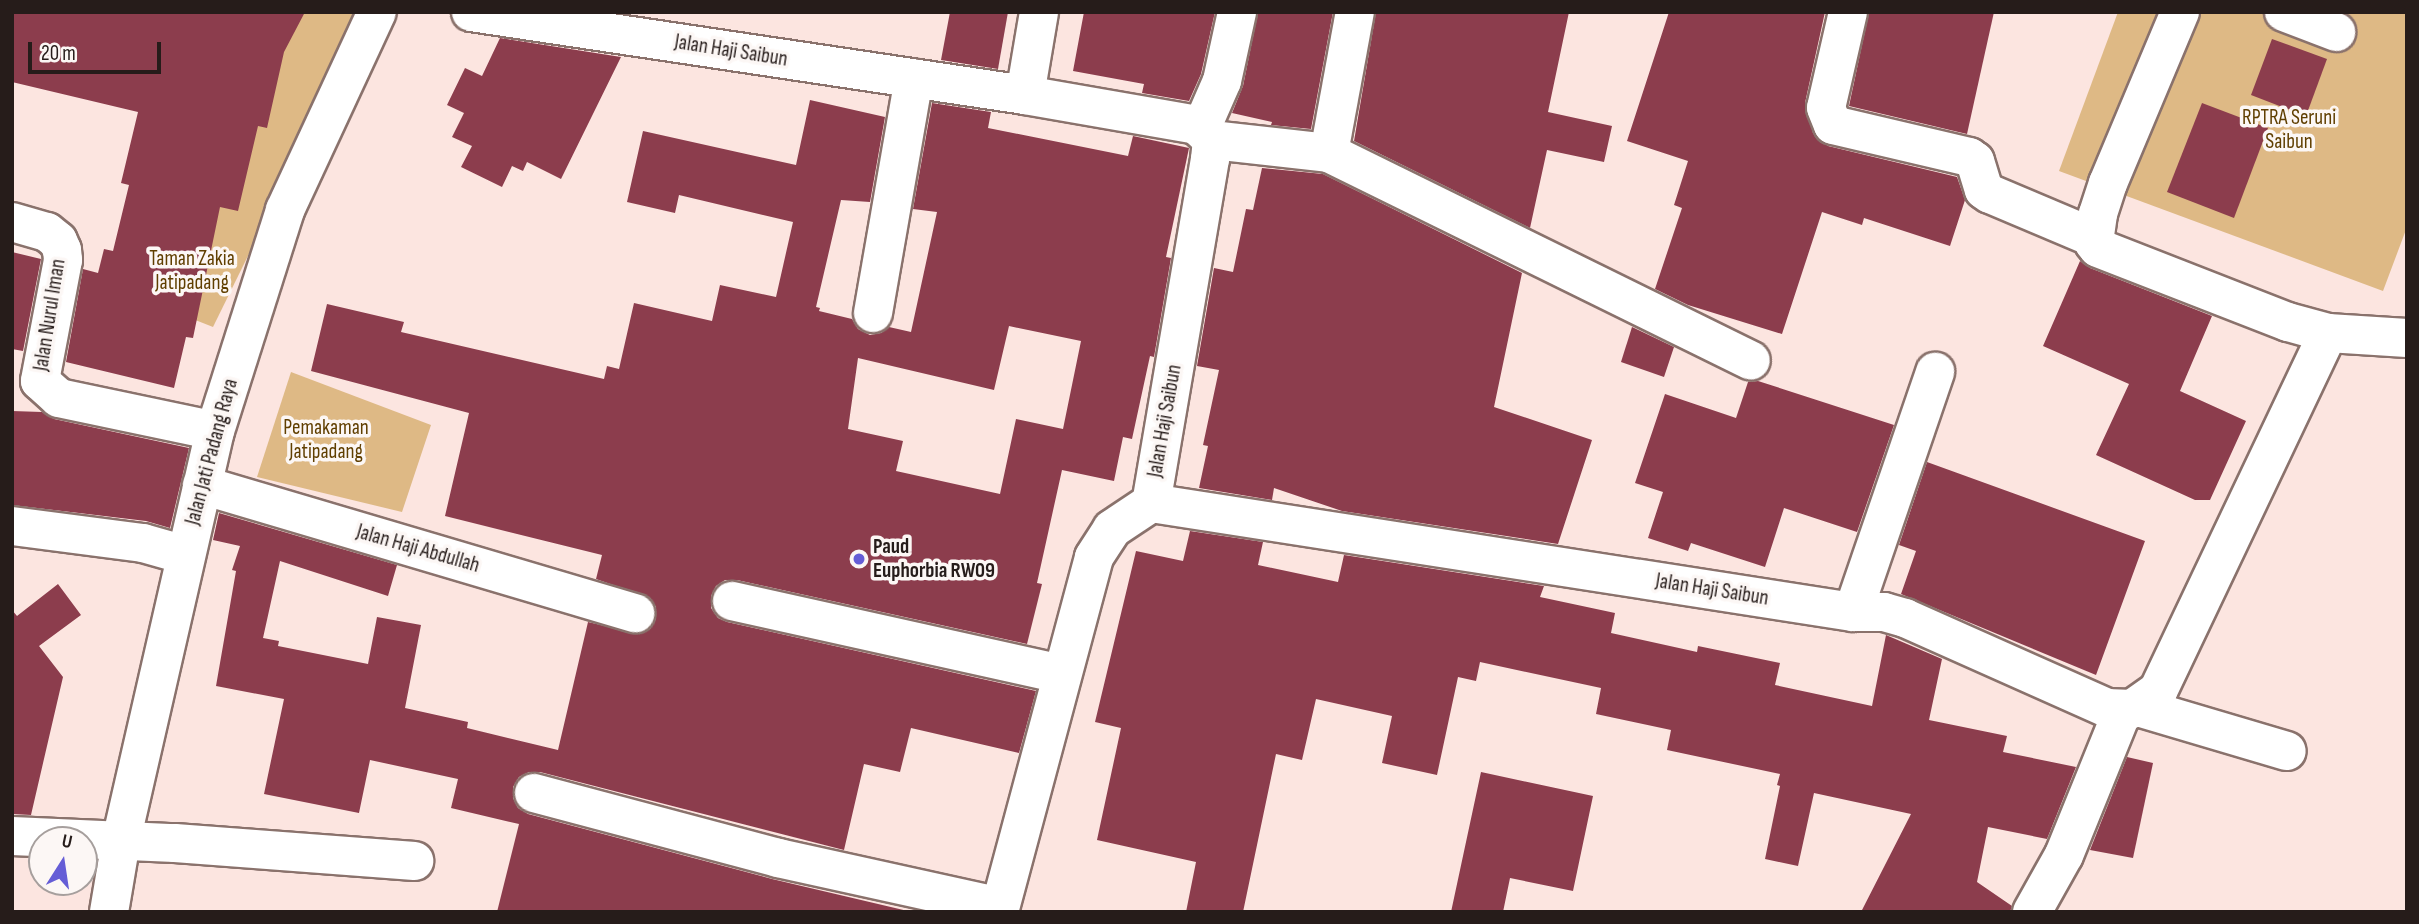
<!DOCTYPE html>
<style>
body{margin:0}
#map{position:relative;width:2419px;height:924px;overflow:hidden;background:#fce5e0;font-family:"Sofia Sans Condensed",sans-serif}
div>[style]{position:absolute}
.green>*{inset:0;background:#deb985}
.building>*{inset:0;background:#8c3d4d}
.roads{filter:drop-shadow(2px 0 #8a726c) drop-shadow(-2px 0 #8a726c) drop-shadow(0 2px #8a726c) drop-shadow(0 -2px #8a726c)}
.minor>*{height:38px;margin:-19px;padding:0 19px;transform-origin:19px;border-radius:19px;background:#fff}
.tertiary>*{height:38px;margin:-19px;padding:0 19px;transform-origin:19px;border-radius:19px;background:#fff}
.dots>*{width:19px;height:19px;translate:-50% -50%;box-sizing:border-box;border:4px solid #fcf7f5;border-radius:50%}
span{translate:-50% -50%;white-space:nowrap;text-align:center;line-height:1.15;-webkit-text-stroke:7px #fcf7f5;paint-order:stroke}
.street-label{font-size:21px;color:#261c1a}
.park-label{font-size:21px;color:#603f01}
.poi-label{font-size:21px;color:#261c1a;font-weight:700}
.left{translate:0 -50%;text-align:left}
.frame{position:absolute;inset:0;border:14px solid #261c1a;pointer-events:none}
.north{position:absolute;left:28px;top:826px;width:70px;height:70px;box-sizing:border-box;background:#fcf7f5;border:2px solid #a69f9d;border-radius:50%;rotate:12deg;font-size:19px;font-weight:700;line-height:28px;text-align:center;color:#261c1a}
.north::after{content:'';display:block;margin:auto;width:24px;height:32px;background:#655dd6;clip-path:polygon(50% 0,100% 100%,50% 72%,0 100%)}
.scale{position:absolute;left:28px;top:42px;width:133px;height:32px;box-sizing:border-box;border:4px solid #261c1a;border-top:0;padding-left:9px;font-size:21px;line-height:24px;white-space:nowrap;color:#261c1a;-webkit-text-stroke:5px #fcf7f5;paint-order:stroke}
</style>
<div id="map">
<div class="green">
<div style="clip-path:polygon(276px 12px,368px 12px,213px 327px,132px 295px)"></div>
<div style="clip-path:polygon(2118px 12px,2407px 12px,2407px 227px,2383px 291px,2059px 171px)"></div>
<div style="clip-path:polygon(291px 372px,431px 425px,402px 512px,257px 477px)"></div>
</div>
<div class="building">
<div style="clip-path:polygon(12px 12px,305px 12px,284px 52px,267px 128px,258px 126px,238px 211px,220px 207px,193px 338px,186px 337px,174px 388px,66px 362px,83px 269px,98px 273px,104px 249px,113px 251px,129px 185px,121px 183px,138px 112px,12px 82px)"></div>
<div style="clip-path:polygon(950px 12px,1008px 12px,998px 69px,941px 60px)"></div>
<div style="clip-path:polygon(1084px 12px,1215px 12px,1201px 74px,1189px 101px,1142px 93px,1144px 84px,1073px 71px)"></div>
<div style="clip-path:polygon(1258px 12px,1333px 12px,1311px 129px,1271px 125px,1272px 122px,1232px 113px,1243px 86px)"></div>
<div style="clip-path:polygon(1376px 12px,1569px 12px,1548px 112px,1612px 126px,1604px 162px,1547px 150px,1530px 228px,1354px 141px)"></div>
<div style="clip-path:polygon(1669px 12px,1825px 12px,1805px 103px,1813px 133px,1828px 146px,1957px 177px,1965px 200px,1950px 246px,1864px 218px,1862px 225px,1822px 212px,1782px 334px,1688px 305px,1655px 289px,1682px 208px,1674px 205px,1688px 161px,1627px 141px)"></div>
<div style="clip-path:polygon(1869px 12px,1994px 12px,1967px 134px,1849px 106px)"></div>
<div style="clip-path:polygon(500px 38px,621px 57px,561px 179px,527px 162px,523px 171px,512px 166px,502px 187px,461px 167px,472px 146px,452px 137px,464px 113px,447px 105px,465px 68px,482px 76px)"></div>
<div style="clip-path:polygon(2272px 39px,2327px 59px,2306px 116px,2251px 95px)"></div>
<div style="clip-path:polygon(evenodd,810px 100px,885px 117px,870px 202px,841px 200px,816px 307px,820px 308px,819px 311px,852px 319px,858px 329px,870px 335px,881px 333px,889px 327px,911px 332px,937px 212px,913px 209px,932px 103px,991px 112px,988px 128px,1128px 156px,1133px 136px,1189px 148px,1166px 257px,1171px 258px,1154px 357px,1150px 356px,1132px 439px,1123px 437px,1114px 481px,1062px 470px,1037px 583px,1042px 584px,1027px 644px,737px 580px,725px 580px,716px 586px,711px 596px,711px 608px,718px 618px,727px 622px,1036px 691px,1019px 753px,911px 728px,900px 772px,864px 764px,844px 850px,540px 772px,529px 772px,519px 777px,513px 787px,513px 798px,518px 808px,528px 814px,772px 879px,912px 912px,497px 912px,519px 824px,451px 808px,458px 779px,370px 760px,359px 813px,264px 794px,284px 699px,216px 686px,236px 571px,232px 570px,240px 546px,213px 540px,219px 513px,397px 565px,388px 596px,280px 561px,263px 638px,279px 641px,278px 646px,368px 664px,377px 617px,421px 625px,405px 708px,468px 722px,467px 728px,558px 750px,588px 622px,639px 634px,650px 629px,656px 619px,656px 607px,650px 598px,596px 579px,602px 555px,445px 516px,469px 413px,311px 371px,327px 304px,404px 322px,401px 332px,604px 379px,607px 366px,619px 369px,634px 303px,712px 321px,720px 285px,776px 297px,793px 222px,679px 195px,675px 213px,627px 202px,643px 131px,796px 165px,810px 100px,1009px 326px,1081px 341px,1063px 429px,1016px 419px,1000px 494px,896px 471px,903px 441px,848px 429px,858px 358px,994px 390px,1009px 326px)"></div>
<div style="clip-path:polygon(2202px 103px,2268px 128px,2234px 218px,2167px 192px)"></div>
<div style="clip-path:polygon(1262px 168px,1323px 174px,1522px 273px,1494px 407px,1592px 440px,1558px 544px,1342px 511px,1274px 488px,1272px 500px,1199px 488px,1208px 446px,1203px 445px,1219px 370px,1197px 366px,1214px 268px,1233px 272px,1246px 209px,1253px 210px)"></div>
<div style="clip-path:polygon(12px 252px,41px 259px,23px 351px,12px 349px)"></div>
<div style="clip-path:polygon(2080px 261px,2090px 268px,2212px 316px,2180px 391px,2246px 421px,2210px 500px,2195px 500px,2096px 455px,2129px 384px,2043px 346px)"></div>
<div style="clip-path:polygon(1632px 327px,1674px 347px,1664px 377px,1621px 362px)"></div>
<div style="clip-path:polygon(1758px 381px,1894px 425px,1857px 532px,1784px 508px,1765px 567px,1691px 543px,1688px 551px,1648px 538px,1663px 492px,1635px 483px,1665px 394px,1736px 418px,1748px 382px)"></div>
<div style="clip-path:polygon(12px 411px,42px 412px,54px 419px,189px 448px,170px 528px,146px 521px,12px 505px)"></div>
<div style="clip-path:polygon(1927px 462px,2145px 541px,2096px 675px,1901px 594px,1916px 551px,1899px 545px)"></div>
<div style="clip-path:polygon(1190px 531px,1263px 542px,1258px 565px,1338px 582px,1344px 555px,1544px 586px,1540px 597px,1615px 613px,1611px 633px,1697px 652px,1698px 646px,1780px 663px,1775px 685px,1872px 706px,1886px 635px,1942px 659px,1929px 720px,2007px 736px,2003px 752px,2076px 767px,2047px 839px,1988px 827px,1977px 882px,2012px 906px,2010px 912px,1861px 912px,1911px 814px,1814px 793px,1798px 866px,1765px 859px,1780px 786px,1777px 785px,1780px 774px,1667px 750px,1671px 730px,1596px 714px,1601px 688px,1480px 662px,1476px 681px,1458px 677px,1437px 775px,1382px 763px,1392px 716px,1316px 699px,1302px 760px,1276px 754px,1243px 912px,1186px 912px,1196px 862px,1097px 840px,1121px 728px,1095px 722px,1136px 551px,1183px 561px)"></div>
<div style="clip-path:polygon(58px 584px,81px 615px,39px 646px,63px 677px,31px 815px,12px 814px,12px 610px,17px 616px)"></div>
<div style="clip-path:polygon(2127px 757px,2153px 763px,2133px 858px,2090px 850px)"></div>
<div style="clip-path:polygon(1481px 772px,1593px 796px,1573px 891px,1510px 878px,1503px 912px,1451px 912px)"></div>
</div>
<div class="roads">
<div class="minor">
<div style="left:471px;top:12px;width:560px;rotate:8.52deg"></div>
<div style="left:1025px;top:95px;width:175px;rotate:9.9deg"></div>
<div style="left:1197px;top:125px;width:21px;rotate:45deg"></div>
<div style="left:1212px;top:140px;width:19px;rotate:96deg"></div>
<div style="left:1210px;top:159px;width:349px;rotate:99.7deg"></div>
<div style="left:1848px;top:12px;width:98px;rotate:102.9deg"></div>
<div style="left:1826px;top:108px;width:18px;rotate:68deg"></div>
<div style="left:1833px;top:125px;width:140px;rotate:13.2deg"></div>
<div style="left:1969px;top:157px;width:7px;rotate:34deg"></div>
<div style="left:1975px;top:161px;width:30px;rotate:73deg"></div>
<div style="left:1984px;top:190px;width:7px;rotate:34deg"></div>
<div style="left:1990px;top:194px;width:113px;rotate:22.9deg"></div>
<div style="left:2180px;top:12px;width:186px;rotate:112.8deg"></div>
<div style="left:2108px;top:183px;width:33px;rotate:108deg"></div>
<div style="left:2098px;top:214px;width:29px;rotate:98deg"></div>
<div style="left:2094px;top:243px;width:6px;rotate:51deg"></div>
<div style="left:2098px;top:248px;width:204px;rotate:21.3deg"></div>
<div style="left:2288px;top:322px;width:41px;rotate:15.4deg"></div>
<div style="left:2328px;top:333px;width:79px;rotate:3.6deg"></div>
<div style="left:2284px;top:12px;width:56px;rotate:21deg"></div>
<div style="left:1025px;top:95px;width:84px;rotate:-80.4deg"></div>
<div style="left:1201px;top:129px;width:52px;rotate:-66.4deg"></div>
<div style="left:1222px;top:81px;width:71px;rotate:-77.7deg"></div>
<div style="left:1212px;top:140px;width:118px;rotate:6.3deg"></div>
<div style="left:1329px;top:153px;width:470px;rotate:26.2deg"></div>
<div style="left:1329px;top:153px;width:143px;rotate:-79.6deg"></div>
<div style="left:12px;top:222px;width:36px;rotate:16deg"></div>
<div style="left:47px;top:232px;width:14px;rotate:39deg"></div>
<div style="left:58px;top:241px;width:10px;rotate:66deg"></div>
<div style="left:62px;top:250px;width:10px;rotate:84deg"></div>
<div style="left:63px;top:260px;width:123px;rotate:100.8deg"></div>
<div style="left:40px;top:381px;width:25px;rotate:42deg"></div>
<div style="left:59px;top:398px;width:159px;rotate:11.9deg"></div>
<div style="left:873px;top:313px;width:238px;rotate:-80.1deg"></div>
<div style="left:202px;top:485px;width:452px;rotate:16.5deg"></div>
<div style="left:1151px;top:503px;width:710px;rotate:8.83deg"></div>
<div style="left:1853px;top:612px;width:31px"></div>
<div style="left:1884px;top:612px;width:22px;rotate:16deg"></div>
<div style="left:1905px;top:618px;width:221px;rotate:24deg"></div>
<div style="left:2107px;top:708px;width:25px;rotate:2deg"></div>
<div style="left:2132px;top:709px;width:32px;rotate:-35deg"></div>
<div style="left:2158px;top:691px;width:396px;rotate:-64.6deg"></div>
<div style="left:12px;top:526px;width:132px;rotate:7.4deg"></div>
<div style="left:143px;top:543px;width:44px;rotate:15.9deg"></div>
<div style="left:732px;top:601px;width:336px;rotate:12.5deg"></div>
<div style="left:1853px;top:612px;width:254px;rotate:-71.1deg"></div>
<div style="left:2138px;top:707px;width:155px;rotate:16.5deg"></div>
<div style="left:534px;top:793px;width:253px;rotate:14.9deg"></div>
<div style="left:778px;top:858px;width:227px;rotate:12.4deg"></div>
<div style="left:12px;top:836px;width:163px;rotate:2.5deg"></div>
<div style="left:175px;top:843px;width:240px;rotate:4.3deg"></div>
<div style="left:999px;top:912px;width:367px;rotate:-75deg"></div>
<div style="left:1094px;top:557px;width:33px;rotate:-57deg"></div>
<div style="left:1112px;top:529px;width:47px;rotate:-33.7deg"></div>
<div style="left:2032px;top:912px;width:65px;rotate:-60.7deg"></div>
<div style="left:2064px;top:855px;width:157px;rotate:-67.9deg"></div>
</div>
<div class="tertiary">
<div style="left:109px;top:912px;width:72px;rotate:-80.4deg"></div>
<div style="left:121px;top:841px;width:421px;rotate:-77.1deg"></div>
<div style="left:215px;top:431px;width:232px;rotate:-72.4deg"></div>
<div style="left:285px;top:210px;width:218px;rotate:-65.1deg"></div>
</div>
</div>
<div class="dots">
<div style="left:859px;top:559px;background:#655dd6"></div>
</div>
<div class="street-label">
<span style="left:731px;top:51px;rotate:9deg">Jalan Haji Saibun</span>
<span style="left:50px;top:315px;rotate:-81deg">Jalan Nurul Iman</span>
<span style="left:1165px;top:421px;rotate:-80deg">Jalan Haji Saibun</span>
<span style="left:212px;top:452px;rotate:-75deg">Jalan Jati Padang Raya</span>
<span style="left:418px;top:549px;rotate:16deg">Jalan Haji Abdullah</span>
<span style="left:1712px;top:590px;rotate:9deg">Jalan Haji Saibun</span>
</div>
<div class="park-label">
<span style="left:2289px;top:130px">RPTRA Seruni<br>Saibun</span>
<span style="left:192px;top:271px">Taman Zakia<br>Jatipadang</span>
<span style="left:326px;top:440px">Pemakaman<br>Jatipadang</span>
</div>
<div class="poi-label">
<span class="left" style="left:873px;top:559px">Paud<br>Euphorbia RW09</span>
</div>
<div class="frame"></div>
<div class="north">U</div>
<div class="scale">20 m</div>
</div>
